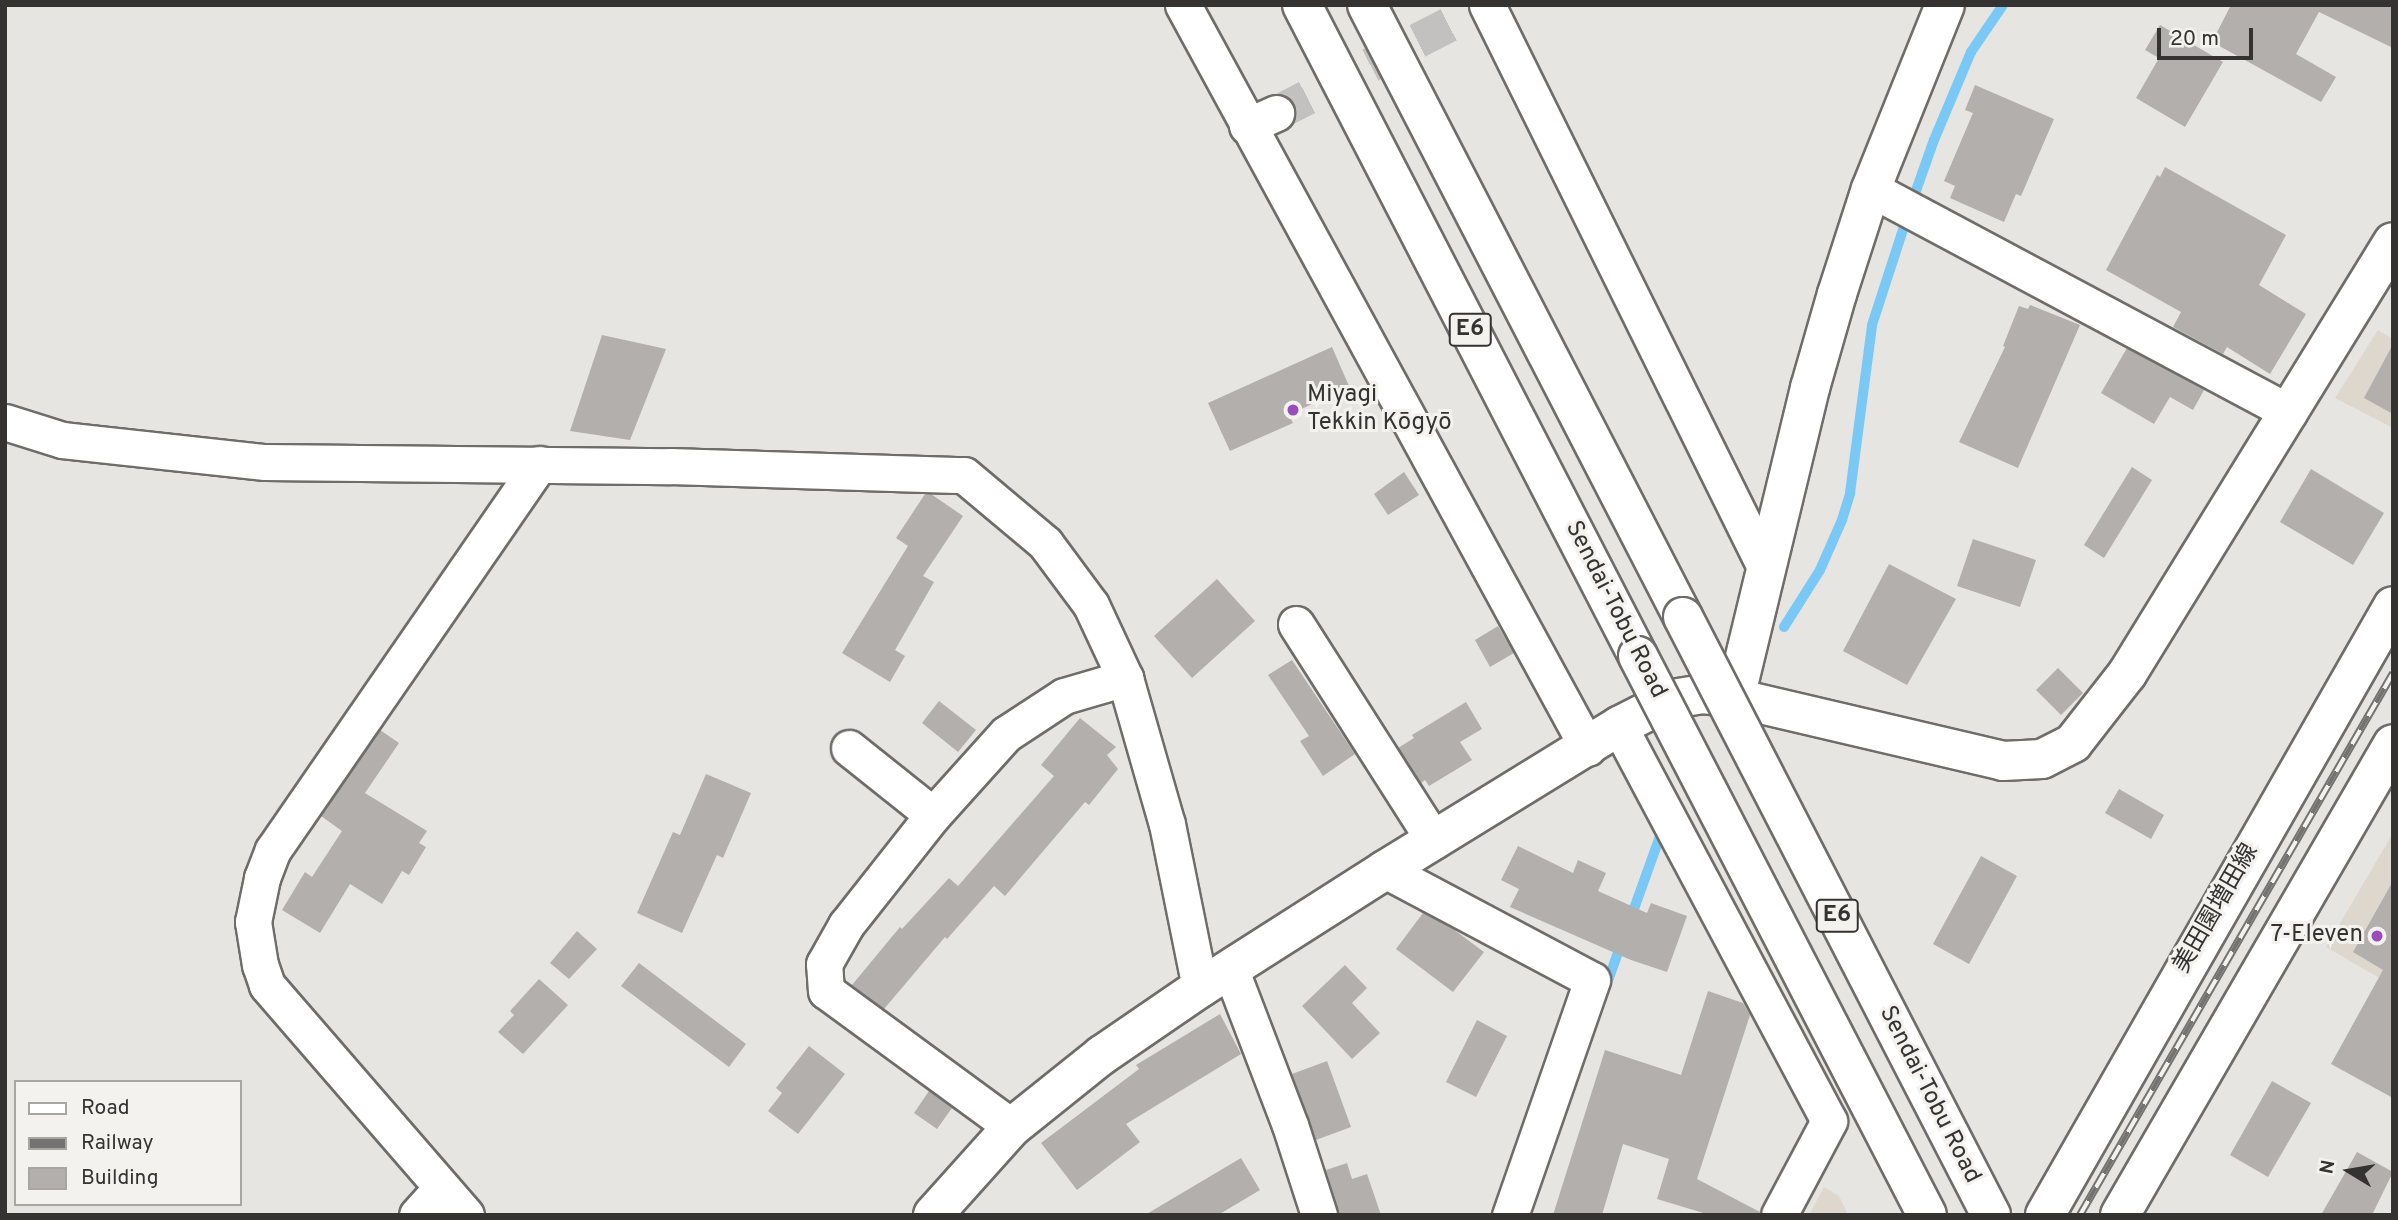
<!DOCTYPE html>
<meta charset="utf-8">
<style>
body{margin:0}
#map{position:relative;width:2398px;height:1220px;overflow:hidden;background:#e7e5e2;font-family:Overpass,"Noto Sans JP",sans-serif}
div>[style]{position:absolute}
.built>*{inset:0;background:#ded7ce}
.stream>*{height:10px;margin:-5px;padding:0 5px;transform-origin:5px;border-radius:5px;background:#79c8f6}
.building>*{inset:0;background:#b2afac}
.minor-tunnel>*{height:35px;margin-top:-17.5px;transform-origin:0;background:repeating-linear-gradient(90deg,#c3c1bf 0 35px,transparent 0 53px)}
.roads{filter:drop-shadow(2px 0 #6e6d6a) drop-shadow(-2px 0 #6e6d6a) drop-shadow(0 2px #6e6d6a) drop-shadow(0 -2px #6e6d6a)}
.minor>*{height:35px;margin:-17.5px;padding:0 17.5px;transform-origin:17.5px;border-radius:17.5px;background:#fff}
.tertiary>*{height:38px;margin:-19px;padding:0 19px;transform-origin:19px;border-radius:19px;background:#fff}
.secondary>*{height:38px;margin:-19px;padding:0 19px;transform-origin:19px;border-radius:19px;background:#fff}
.motorway>*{height:38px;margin:-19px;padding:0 19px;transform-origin:19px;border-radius:19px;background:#fff}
.rail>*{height:8px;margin-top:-4px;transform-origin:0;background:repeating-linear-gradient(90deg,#f4f2ef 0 16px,#757371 0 32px);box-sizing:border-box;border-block:2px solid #757371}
.bridges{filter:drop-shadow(2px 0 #6e6d6a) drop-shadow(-2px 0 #6e6d6a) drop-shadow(0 2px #6e6d6a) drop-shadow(0 -2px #6e6d6a)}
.motorway-bridge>*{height:38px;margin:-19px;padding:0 19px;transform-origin:19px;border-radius:19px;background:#fff}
.dots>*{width:19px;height:19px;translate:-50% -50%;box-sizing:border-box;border:4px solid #f4f2ef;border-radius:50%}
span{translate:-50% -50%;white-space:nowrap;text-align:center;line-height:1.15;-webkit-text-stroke:6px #f4f2ef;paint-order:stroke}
.shield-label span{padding:2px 5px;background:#f4f2ef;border:2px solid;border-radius:5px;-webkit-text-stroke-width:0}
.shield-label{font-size:23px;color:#343332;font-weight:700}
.poi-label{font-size:24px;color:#343332}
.left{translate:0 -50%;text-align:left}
.right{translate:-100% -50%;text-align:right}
.street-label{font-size:24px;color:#343332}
.frame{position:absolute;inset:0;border:7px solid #343332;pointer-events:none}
.legend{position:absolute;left:14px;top:1080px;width:228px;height:126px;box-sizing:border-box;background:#f4f2ef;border:2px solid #a7a6a3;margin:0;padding:9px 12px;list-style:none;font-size:21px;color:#343332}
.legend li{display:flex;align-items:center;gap:14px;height:35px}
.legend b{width:35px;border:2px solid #a7a6a3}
.north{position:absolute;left:2314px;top:1136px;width:70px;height:70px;-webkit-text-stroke:5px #f4f2ef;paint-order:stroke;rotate:281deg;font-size:19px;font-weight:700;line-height:28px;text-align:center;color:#343332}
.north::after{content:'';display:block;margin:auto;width:24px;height:32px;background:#343332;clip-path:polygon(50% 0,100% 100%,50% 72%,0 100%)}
.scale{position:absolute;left:2157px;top:28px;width:96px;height:32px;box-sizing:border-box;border:4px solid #343332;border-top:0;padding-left:9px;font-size:21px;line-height:24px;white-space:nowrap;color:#343332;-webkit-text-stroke:5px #f4f2ef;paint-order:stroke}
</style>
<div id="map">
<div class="built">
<div style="clip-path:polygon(2378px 330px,2393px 339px,2393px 428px,2335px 398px)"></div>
<div style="clip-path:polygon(2393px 833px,2393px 986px,2326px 947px)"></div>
<div style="clip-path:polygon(1824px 1187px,1839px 1196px,1848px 1215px,1809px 1215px)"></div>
</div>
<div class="stream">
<div style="left:1912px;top:202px;width:66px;rotate:-70.5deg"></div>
<div style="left:1934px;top:140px;width:95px;rotate:-67.2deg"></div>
<div style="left:1971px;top:52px;width:57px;rotate:-55.8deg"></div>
<div style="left:1784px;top:627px;width:67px;rotate:-57.7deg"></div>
<div style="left:1820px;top:570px;width:55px;rotate:-66.3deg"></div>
<div style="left:1842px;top:520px;width:28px;rotate:-73deg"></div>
<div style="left:1850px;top:493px;width:169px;rotate:-82.5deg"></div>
<div style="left:1872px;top:325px;width:114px;rotate:-72deg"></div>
<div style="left:1630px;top:920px;width:89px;rotate:-70.3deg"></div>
<div style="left:1605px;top:989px;width:48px;rotate:-70.4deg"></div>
</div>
<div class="building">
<div style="clip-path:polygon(2231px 5px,2393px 5px,2393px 48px,2319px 12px,2296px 54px,2336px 77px,2321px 102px,2212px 42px)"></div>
<div style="clip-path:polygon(2160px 25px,2223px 62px,2185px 127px,2136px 98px,2159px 58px,2145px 50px)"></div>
<div style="clip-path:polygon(1975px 85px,2054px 119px,2021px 196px,2016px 194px,2004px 222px,1950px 198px,1955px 186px,1944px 181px,1973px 113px,1965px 110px)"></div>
<div style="clip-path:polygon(2165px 167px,2286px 235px,2259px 285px,2306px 314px,2270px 374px,2227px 347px,2223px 354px,2173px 327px,2181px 312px,2106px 270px,2157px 175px,2160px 177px)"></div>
<div style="clip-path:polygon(2030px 305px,2080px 325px,2018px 468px,1959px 442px,2005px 347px,2003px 346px,2019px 306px,2028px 309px)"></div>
<div style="clip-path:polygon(602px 335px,666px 349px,630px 440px,570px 431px)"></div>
<div style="clip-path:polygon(2393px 344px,2393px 414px,2364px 398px)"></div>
<div style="clip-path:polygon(1332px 347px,1349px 386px,1289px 415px,1293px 423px,1230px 451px,1208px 403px)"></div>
<div style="clip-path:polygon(2127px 348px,2204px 390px,2193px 410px,2170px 397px,2154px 424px,2101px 393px)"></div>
<div style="clip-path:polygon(2132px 467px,2152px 480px,2104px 558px,2084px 545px)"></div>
<div style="clip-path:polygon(2311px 469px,2384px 513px,2353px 565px,2280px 522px)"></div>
<div style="clip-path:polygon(1404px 472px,1419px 495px,1388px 515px,1374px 494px)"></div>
<div style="clip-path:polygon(925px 494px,931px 494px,963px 516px,923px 576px,934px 582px,895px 650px,905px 656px,890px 682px,842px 653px,908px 546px,896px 538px)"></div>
<div style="clip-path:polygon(1973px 539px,2036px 560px,2020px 607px,1957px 586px)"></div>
<div style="clip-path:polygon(1889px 564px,1956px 599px,1907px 685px,1843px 651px)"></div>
<div style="clip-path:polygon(1217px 579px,1255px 621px,1192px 678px,1154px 636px)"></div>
<div style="clip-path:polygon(1498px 626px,1514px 653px,1490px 667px,1475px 640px)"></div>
<div style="clip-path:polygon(1292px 660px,1355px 754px,1323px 776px,1300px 741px,1309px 736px,1268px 675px)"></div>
<div style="clip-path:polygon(2058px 668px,2083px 693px,2061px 715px,2036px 690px)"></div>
<div style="clip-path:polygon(939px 701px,976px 730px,958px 752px,922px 723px)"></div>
<div style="clip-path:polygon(1466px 702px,1482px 729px,1460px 742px,1472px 760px,1429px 786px,1425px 780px,1421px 783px,1398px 748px,1414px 738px,1412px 735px)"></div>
<div style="clip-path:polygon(1080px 718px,1116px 747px,1107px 755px,1118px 769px,1089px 805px,1085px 802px,1005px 896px,994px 886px,947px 939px,945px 937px,884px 1009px,852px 985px,900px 927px,902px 929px,949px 878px,958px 886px,1054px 776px,1041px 765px)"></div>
<div style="clip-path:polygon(380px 730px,399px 743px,365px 793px,427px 831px,419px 843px,426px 847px,409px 875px,402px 871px,382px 904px,350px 884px,320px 933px,282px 910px,305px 872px,312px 877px,342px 831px,321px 816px)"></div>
<div style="clip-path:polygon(706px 774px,751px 793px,723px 858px,717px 855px,682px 933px,637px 913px,673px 832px,680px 835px)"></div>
<div style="clip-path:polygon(2119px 789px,2164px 815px,2151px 839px,2105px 813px)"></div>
<div style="clip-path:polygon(1518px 846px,1573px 873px,1578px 860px,1606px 873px,1598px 891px,1647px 913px,1651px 903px,1687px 916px,1667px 972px,1631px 960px,1510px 907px,1519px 889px,1501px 880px)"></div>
<div style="clip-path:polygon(1981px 856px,2017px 876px,1969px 964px,1933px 944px)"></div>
<div style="clip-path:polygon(2393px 881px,2393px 1098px,2331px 1064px,2383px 970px,2353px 952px)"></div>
<div style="clip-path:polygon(1423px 913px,1453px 929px,1484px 952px,1453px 992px,1396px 949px)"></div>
<div style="clip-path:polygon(577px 931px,597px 949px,569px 979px,550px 963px)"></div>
<div style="clip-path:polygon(639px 963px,746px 1044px,729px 1067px,621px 986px)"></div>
<div style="clip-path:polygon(1345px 965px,1367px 988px,1352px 1003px,1380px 1033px,1352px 1059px,1302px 1006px)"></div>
<div style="clip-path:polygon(539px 979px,568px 1005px,523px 1054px,498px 1032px,514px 1015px,510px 1011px)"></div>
<div style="clip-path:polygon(1708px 991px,1743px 1003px,1750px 1015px,1697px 1179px,1760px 1212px,1759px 1215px,1710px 1215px,1657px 1199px,1669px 1159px,1623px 1144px,1602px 1215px,1553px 1215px,1605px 1050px,1681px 1075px)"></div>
<div style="clip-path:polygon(1220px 1014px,1241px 1054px,1126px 1124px,1140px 1142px,1077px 1190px,1041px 1143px,1139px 1069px,1136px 1065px)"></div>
<div style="clip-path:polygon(1477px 1020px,1507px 1036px,1476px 1097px,1446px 1082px)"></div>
<div style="clip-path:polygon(809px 1046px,845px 1074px,798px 1134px,768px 1111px,782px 1093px,776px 1088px)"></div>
<div style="clip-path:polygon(1327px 1061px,1351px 1127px,1316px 1140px,1292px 1074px)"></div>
<div style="clip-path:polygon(2272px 1081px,2311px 1103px,2268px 1177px,2230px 1155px)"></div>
<div style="clip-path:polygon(929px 1091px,952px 1108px,937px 1129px,914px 1113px)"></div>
<div style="clip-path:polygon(2357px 1152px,2393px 1172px,2372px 1215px,2321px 1215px)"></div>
<div style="clip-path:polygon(1241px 1158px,1260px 1190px,1218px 1215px,1145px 1215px)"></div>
<div style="clip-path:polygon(1347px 1163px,1352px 1179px,1367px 1174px,1381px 1215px,1339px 1215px,1326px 1170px)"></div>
</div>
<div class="minor-tunnel">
<div style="left:1276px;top:113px;width:206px;rotate:-27.2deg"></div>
</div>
<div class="roads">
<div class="minor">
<div style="left:1183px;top:5px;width:846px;rotate:61.41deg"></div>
<div style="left:1487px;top:5px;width:627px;rotate:63.68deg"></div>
<div style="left:1247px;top:126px;width:32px;rotate:-24deg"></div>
<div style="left:1871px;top:189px;width:474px;rotate:28.1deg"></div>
<div style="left:5px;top:422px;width:60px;rotate:17.5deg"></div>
<div style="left:62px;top:440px;width:204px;rotate:6.2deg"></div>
<div style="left:265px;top:462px;width:405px;rotate:0.6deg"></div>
<div style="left:670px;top:466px;width:294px;rotate:1.8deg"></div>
<div style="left:964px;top:475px;width:106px;rotate:40deg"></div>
<div style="left:1045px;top:543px;width:77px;rotate:53.4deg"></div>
<div style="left:1091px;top:605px;width:81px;rotate:65deg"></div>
<div style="left:1125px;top:678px;width:152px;rotate:74deg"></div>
<div style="left:1167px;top:824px;width:167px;rotate:78.6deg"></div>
<div style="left:1296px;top:624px;width:257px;rotate:57.5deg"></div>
<div style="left:1619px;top:726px;width:447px;rotate:62deg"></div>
<div style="left:1829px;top:1121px;width:106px;rotate:118deg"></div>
<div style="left:849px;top:748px;width:107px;rotate:38.6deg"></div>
<div style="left:1385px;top:870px;width:234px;rotate:28deg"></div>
<div style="left:1592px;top:980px;width:249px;rotate:109.2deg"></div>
<div style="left:1230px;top:968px;width:168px;rotate:69.1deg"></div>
<div style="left:1290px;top:1125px;width:95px;rotate:72.1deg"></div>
<div style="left:1012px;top:1127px;width:230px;rotate:-143.8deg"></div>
<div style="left:826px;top:991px;width:27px;rotate:-94deg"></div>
<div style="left:824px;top:964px;width:45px;rotate:-60.6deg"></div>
<div style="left:846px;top:925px;width:140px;rotate:-51.7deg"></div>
<div style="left:933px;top:815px;width:109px;rotate:-48deg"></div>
<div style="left:1006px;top:734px;width:69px;rotate:-33.2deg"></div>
<div style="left:1064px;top:696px;width:64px;rotate:-16.4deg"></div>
<div style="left:417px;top:1215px;width:36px;rotate:-48deg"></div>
<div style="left:466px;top:1215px;width:304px;rotate:-130.9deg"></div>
<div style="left:267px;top:985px;width:21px;rotate:-109deg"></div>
<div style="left:260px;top:965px;width:44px;rotate:-99.2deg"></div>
<div style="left:253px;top:922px;width:45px;rotate:-78.4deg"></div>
<div style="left:262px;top:878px;width:30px;rotate:-69deg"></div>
<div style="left:273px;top:850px;width:469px;rotate:-55.4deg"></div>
</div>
<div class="tertiary">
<div style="left:1735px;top:698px;width:319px;rotate:-76.4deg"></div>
<div style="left:1810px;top:388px;width:98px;rotate:-74deg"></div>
<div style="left:1837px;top:294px;width:110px;rotate:-72.1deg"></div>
<div style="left:1871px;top:189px;width:198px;rotate:-68.1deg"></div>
<div style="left:933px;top:1215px;width:118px;rotate:-48.1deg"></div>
<div style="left:1012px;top:1127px;width:115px;rotate:-38.7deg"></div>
<div style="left:1102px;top:1055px;width:119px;rotate:-34.4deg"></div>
<div style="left:1200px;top:988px;width:219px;rotate:-32.5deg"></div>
<div style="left:1385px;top:870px;width:275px;rotate:-31.6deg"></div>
<div style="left:1619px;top:726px;width:59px;rotate:-27deg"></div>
<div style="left:1672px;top:699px;width:30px;rotate:-9deg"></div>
<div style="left:1702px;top:694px;width:33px;rotate:7deg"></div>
<div style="left:1735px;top:698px;width:275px;rotate:13.2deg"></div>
<div style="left:2003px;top:761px;width:39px;rotate:-3deg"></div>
<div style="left:2042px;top:759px;width:35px;rotate:-27deg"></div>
<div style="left:2073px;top:743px;width:88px;rotate:-52deg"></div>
<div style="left:2127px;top:674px;width:507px;rotate:-58.38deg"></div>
</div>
<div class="secondary">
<div style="left:2045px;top:1215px;width:701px;rotate:-60.26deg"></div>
<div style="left:2120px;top:1215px;width:544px;rotate:-59.9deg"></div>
</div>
<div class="motorway">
<div style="left:1302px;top:5px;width:733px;rotate:62.7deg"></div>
<div style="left:1367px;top:5px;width:689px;rotate:62.69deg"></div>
</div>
</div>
<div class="rail">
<div style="left:2080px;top:1215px;width:626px;rotate:-59.99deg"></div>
</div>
<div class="bridges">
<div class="motorway-bridge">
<div style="left:1683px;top:617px;width:673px;rotate:62.75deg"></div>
<div style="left:1638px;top:656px;width:629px;rotate:62.66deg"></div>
</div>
</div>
<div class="dots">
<div style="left:1293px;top:410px;background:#9b4cbc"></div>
<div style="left:2377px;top:936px;background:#9b4cbc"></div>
</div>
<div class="shield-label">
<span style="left:1470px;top:330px">E6</span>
<span style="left:1837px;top:916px">E6</span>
</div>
<div class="poi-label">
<span class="left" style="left:1307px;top:410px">Miyagi<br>Tekkin Kōgyō</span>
<span class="right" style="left:2363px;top:936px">7-Eleven</span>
</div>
<div class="street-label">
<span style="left:1615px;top:610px;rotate:63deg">Sendai-Tobu Road</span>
<span style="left:2217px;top:909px;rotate:-60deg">美田園増田線</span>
<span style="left:1929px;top:1095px;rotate:63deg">Sendai-Tobu Road</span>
</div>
<div class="frame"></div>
<ul class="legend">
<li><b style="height:9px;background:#fff"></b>Road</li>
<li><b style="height:9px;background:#757371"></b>Railway</li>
<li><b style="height:19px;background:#b2afac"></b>Building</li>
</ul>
<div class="north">N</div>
<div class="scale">20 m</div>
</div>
